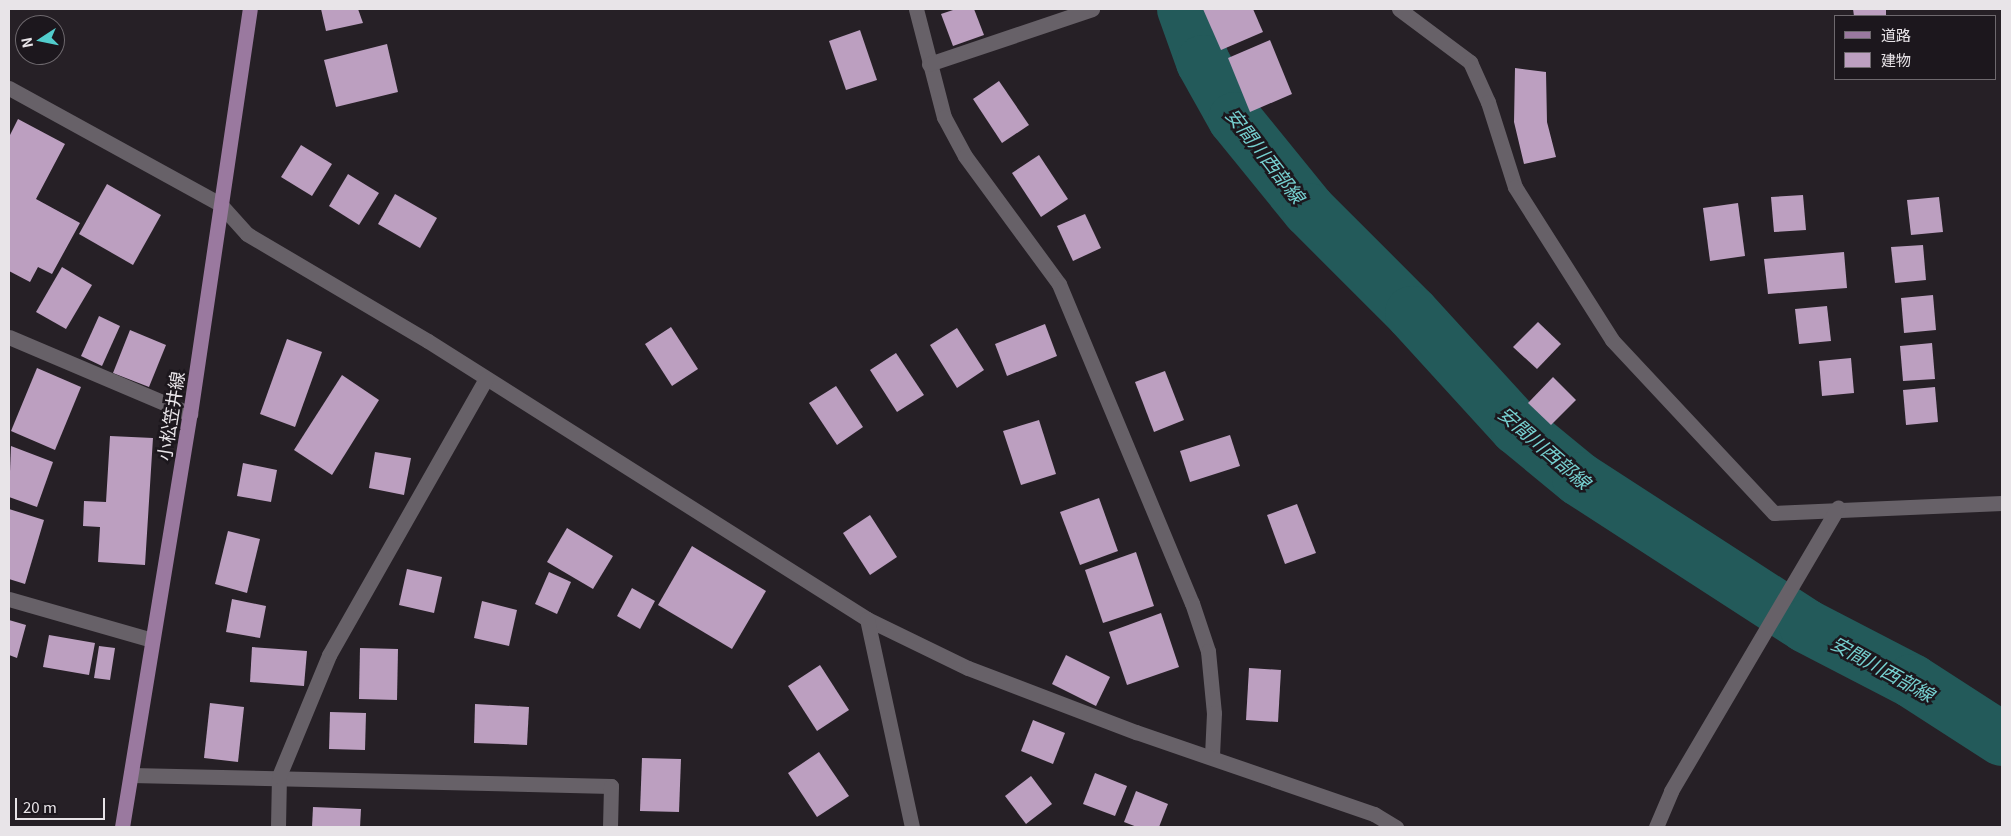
<!DOCTYPE html>
<meta charset="utf-8">
<style>
body{margin:0}
#map{position:relative;width:2011px;height:836px;overflow:hidden;background:#262026;font-family:Georgia,"Noto Sans JP",serif}
div>[style]{position:absolute}
.river>*{height:54px;margin:-27px;padding:0 27px;transform-origin:27px;border-radius:27px;background:#235a5a}
.building>*{inset:0;background:#bc9fc0}
.minor>*{height:15px;margin:-7.5px;padding:0 7.5px;transform-origin:7.5px;border-radius:7.5px;background:#676168}
.major>*{height:15px;margin:-7.5px;padding:0 7.5px;transform-origin:7.5px;border-radius:7.5px;background:#9a799f}
span{translate:-50% -50%;white-space:nowrap;text-align:center;line-height:1.15;-webkit-text-stroke:5px #1c171d;paint-order:stroke}
.street-label{font-size:18px;color:#e8e4e8}
.water-label{font-size:19px;color:#76d0d0;font-style:italic}
.frame{position:absolute;inset:0;border:10px solid #e8e4e8;pointer-events:none}
.legend{position:absolute;left:1834px;top:15px;width:162px;height:65px;box-sizing:border-box;background:#1c171d;border:1px solid #6e696e;margin:0;padding:6px 9px;list-style:none;font-size:15px;color:#e8e4e8}
.legend li{display:flex;align-items:center;gap:10px;height:25px}
.legend b{width:25px;border:1px solid #6e696e}
.north{position:absolute;left:15px;top:15px;width:50px;height:50px;box-sizing:border-box;background:#1c171d;border:1px solid #6e696e;border-radius:50%;rotate:259deg;font-size:14px;font-weight:700;line-height:20px;text-align:center;color:#e8e4e8}
.north::after{content:'';display:block;margin:auto;width:18px;height:22px;background:#52cdcd;clip-path:polygon(50% 0,100% 100%,50% 72%,0 100%)}
.scale{position:absolute;left:15px;top:798px;width:90px;height:22px;box-sizing:border-box;border:2px solid #e8e4e8;border-top:0;padding-left:6px;font-size:15px;line-height:18px;white-space:nowrap;color:#e8e4e8;-webkit-text-stroke:4px #1c171d;paint-order:stroke}
</style>
<div id="map">
<div class="river">
<div style="left:1184px;top:9px;width:56px;rotate:70.3deg"></div>
<div style="left:1203px;top:62px;width:65px;rotate:60.7deg"></div>
<div style="left:1235px;top:119px;width:117px;rotate:50.9deg"></div>
<div style="left:1309px;top:210px;width:146px;rotate:45deg"></div>
<div style="left:1412px;top:313px;width:156px;rotate:47.6deg"></div>
<div style="left:1517px;top:428px;width:80px;rotate:39.4deg"></div>
<div style="left:1579px;top:479px;width:270px;rotate:32.9deg"></div>
<div style="left:1806px;top:626px;width:119px;rotate:27.4deg"></div>
<div style="left:1912px;top:681px;width:107px;rotate:32.8deg"></div>
</div>
<div class="building">
<div style="clip-path:polygon(321px 9px,358px 9px,363px 23px,326px 31px)"></div>
<div style="clip-path:polygon(956px 9px,974px 9px,984px 35px,953px 46px,941px 14px)"></div>
<div style="clip-path:polygon(1203px 9px,1253px 9px,1263px 32px,1221px 50px)"></div>
<div style="clip-path:polygon(1853px 9px,1886px 9px,1886px 16px,1854px 16px)"></div>
<div style="clip-path:polygon(860px 30px,877px 80px,846px 90px,829px 41px)"></div>
<div style="clip-path:polygon(1270px 40px,1292px 94px,1250px 112px,1228px 58px)"></div>
<div style="clip-path:polygon(387px 44px,398px 92px,336px 107px,324px 60px)"></div>
<div style="clip-path:polygon(1515px 68px,1546px 72px,1547px 122px,1556px 157px,1524px 164px,1514px 122px)"></div>
<div style="clip-path:polygon(999px 81px,1029px 125px,1002px 143px,973px 99px)"></div>
<div style="clip-path:polygon(18px 119px,65px 144px,36px 199px,80px 223px,52px 274px,38px 267px,30px 282px,9px 271px,9px 137px)"></div>
<div style="clip-path:polygon(301px 145px,332px 164px,312px 196px,281px 177px)"></div>
<div style="clip-path:polygon(1039px 155px,1068px 199px,1041px 217px,1012px 173px)"></div>
<div style="clip-path:polygon(348px 174px,379px 193px,359px 225px,329px 206px)"></div>
<div style="clip-path:polygon(107px 184px,161px 215px,133px 265px,79px 234px)"></div>
<div style="clip-path:polygon(395px 194px,437px 218px,420px 248px,378px 224px)"></div>
<div style="clip-path:polygon(1803px 195px,1806px 230px,1774px 232px,1771px 197px)"></div>
<div style="clip-path:polygon(1939px 197px,1943px 232px,1911px 235px,1907px 200px)"></div>
<div style="clip-path:polygon(1738px 203px,1745px 256px,1710px 261px,1703px 208px)"></div>
<div style="clip-path:polygon(1085px 214px,1101px 248px,1073px 261px,1057px 226px)"></div>
<div style="clip-path:polygon(1923px 245px,1926px 280px,1895px 283px,1891px 247px)"></div>
<div style="clip-path:polygon(1844px 252px,1847px 288px,1768px 294px,1764px 259px)"></div>
<div style="clip-path:polygon(62px 267px,92px 285px,66px 329px,36px 312px)"></div>
<div style="clip-path:polygon(1933px 295px,1936px 330px,1904px 333px,1901px 298px)"></div>
<div style="clip-path:polygon(1827px 306px,1831px 341px,1799px 344px,1795px 309px)"></div>
<div style="clip-path:polygon(99px 316px,120px 326px,102px 366px,81px 356px)"></div>
<div style="clip-path:polygon(1538px 322px,1561px 344px,1537px 369px,1513px 347px)"></div>
<div style="clip-path:polygon(1045px 324px,1057px 356px,1007px 376px,995px 344px)"></div>
<div style="clip-path:polygon(671px 327px,698px 369px,672px 386px,645px 344px)"></div>
<div style="clip-path:polygon(957px 328px,984px 370px,957px 388px,930px 345px)"></div>
<div style="clip-path:polygon(130px 330px,166px 345px,149px 387px,113px 373px)"></div>
<div style="clip-path:polygon(287px 339px,322px 352px,295px 427px,260px 414px)"></div>
<div style="clip-path:polygon(1932px 343px,1935px 379px,1903px 381px,1900px 346px)"></div>
<div style="clip-path:polygon(896px 353px,924px 395px,897px 412px,870px 370px)"></div>
<div style="clip-path:polygon(1851px 358px,1854px 393px,1822px 396px,1819px 361px)"></div>
<div style="clip-path:polygon(37px 368px,81px 387px,55px 450px,11px 431px)"></div>
<div style="clip-path:polygon(1165px 371px,1184px 420px,1154px 432px,1135px 382px)"></div>
<div style="clip-path:polygon(342px 375px,379px 400px,332px 475px,294px 450px)"></div>
<div style="clip-path:polygon(1553px 377px,1576px 400px,1551px 425px,1528px 403px)"></div>
<div style="clip-path:polygon(836px 386px,863px 427px,837px 445px,809px 403px)"></div>
<div style="clip-path:polygon(1935px 387px,1938px 422px,1906px 425px,1903px 390px)"></div>
<div style="clip-path:polygon(1039px 420px,1056px 474px,1021px 485px,1003px 431px)"></div>
<div style="clip-path:polygon(1230px 435px,1240px 466px,1190px 482px,1180px 451px)"></div>
<div style="clip-path:polygon(110px 436px,153px 438px,145px 565px,98px 562px,100px 527px,83px 526px,84px 501px,106px 502px)"></div>
<div style="clip-path:polygon(11px 446px,53px 462px,37px 507px,9px 497px)"></div>
<div style="clip-path:polygon(375px 452px,411px 458px,404px 495px,369px 488px)"></div>
<div style="clip-path:polygon(243px 463px,277px 470px,271px 502px,237px 496px)"></div>
<div style="clip-path:polygon(1099px 498px,1118px 551px,1080px 565px,1060px 512px)"></div>
<div style="clip-path:polygon(1297px 504px,1316px 553px,1285px 564px,1267px 515px)"></div>
<div style="clip-path:polygon(9px 509px,44px 520px,25px 584px,9px 579px)"></div>
<div style="clip-path:polygon(870px 515px,897px 557px,870px 575px,843px 533px)"></div>
<div style="clip-path:polygon(567px 528px,613px 556px,593px 589px,547px 562px)"></div>
<div style="clip-path:polygon(228px 531px,260px 539px,247px 593px,215px 584px)"></div>
<div style="clip-path:polygon(692px 546px,766px 591px,732px 649px,658px 605px)"></div>
<div style="clip-path:polygon(1136px 552px,1154px 606px,1103px 623px,1085px 570px)"></div>
<div style="clip-path:polygon(407px 569px,442px 577px,434px 613px,399px 605px)"></div>
<div style="clip-path:polygon(549px 572px,571px 582px,557px 614px,535px 604px)"></div>
<div style="clip-path:polygon(632px 588px,655px 601px,640px 629px,617px 616px)"></div>
<div style="clip-path:polygon(232px 599px,266px 606px,260px 638px,226px 632px)"></div>
<div style="clip-path:polygon(482px 601px,517px 610px,509px 646px,474px 638px)"></div>
<div style="clip-path:polygon(1161px 613px,1179px 667px,1127px 685px,1109px 632px)"></div>
<div style="clip-path:polygon(9px 620px,26px 625px,17px 658px,9px 655px)"></div>
<div style="clip-path:polygon(49px 635px,95px 643px,89px 675px,43px 667px)"></div>
<div style="clip-path:polygon(99px 646px,115px 648px,110px 680px,94px 678px)"></div>
<div style="clip-path:polygon(252px 647px,307px 651px,304px 686px,250px 682px)"></div>
<div style="clip-path:polygon(360px 648px,398px 649px,397px 700px,359px 699px)"></div>
<div style="clip-path:polygon(1066px 655px,1110px 677px,1096px 706px,1052px 684px)"></div>
<div style="clip-path:polygon(820px 665px,849px 710px,817px 731px,788px 686px)"></div>
<div style="clip-path:polygon(1249px 668px,1281px 670px,1278px 722px,1246px 720px)"></div>
<div style="clip-path:polygon(210px 703px,244px 707px,238px 762px,204px 758px)"></div>
<div style="clip-path:polygon(475px 704px,529px 707px,527px 745px,474px 743px)"></div>
<div style="clip-path:polygon(330px 712px,366px 713px,365px 750px,329px 749px)"></div>
<div style="clip-path:polygon(1033px 720px,1065px 733px,1053px 764px,1021px 751px)"></div>
<div style="clip-path:polygon(819px 752px,849px 796px,817px 817px,788px 773px)"></div>
<div style="clip-path:polygon(642px 758px,681px 759px,679px 812px,640px 811px)"></div>
<div style="clip-path:polygon(1095px 773px,1127px 786px,1115px 816px,1083px 804px)"></div>
<div style="clip-path:polygon(1031px 776px,1052px 804px,1026px 824px,1005px 796px)"></div>
<div style="clip-path:polygon(1136px 791px,1168px 804px,1159px 827px,1137px 827px,1124px 822px)"></div>
<div style="clip-path:polygon(313px 807px,361px 809px,360px 827px,312px 827px)"></div>
</div>
<div class="minor">
<div style="left:916px;top:9px;width:112px;rotate:75.5deg"></div>
<div style="left:944px;top:117px;width:44px;rotate:61.7deg"></div>
<div style="left:965px;top:156px;width:159px;rotate:53.7deg"></div>
<div style="left:1059px;top:284px;width:346px;rotate:67.4deg"></div>
<div style="left:1192px;top:603px;width:51px;rotate:71.6deg"></div>
<div style="left:1208px;top:651px;width:62px;rotate:84.5deg"></div>
<div style="left:1214px;top:713px;width:42px;rotate:92.7deg"></div>
<div style="left:1399px;top:9px;width:89px;rotate:36.7deg"></div>
<div style="left:1470px;top:62px;width:44px;rotate:65.8deg"></div>
<div style="left:1488px;top:102px;width:89px;rotate:72.4deg"></div>
<div style="left:1515px;top:187px;width:181px;rotate:57.6deg"></div>
<div style="left:1612px;top:340px;width:237px;rotate:46.9deg"></div>
<div style="left:1774px;top:513px;width:228px;rotate:-2.5deg"></div>
<div style="left:929px;top:64px;width:172px;rotate:-18.6deg"></div>
<div style="left:9px;top:88px;width:241px;rotate:28.8deg"></div>
<div style="left:220px;top:204px;width:40px;rotate:48deg"></div>
<div style="left:247px;top:234px;width:210px;rotate:30.6deg"></div>
<div style="left:428px;top:341px;width:520px;rotate:32.34deg"></div>
<div style="left:867px;top:619px;width:112px;rotate:25.9deg"></div>
<div style="left:968px;top:668px;width:180px;rotate:20.9deg"></div>
<div style="left:1136px;top:732px;width:252px;rotate:19deg"></div>
<div style="left:1374px;top:814px;width:26px;rotate:31deg"></div>
<div style="left:9px;top:337px;width:197px;rotate:23deg"></div>
<div style="left:9px;top:599px;width:149px;rotate:16deg"></div>
<div style="left:867px;top:619px;width:213px;rotate:77.8deg"></div>
<div style="left:131px;top:775px;width:480px;rotate:1.3deg"></div>
<div style="left:611px;top:786px;width:41px;rotate:91.4deg"></div>
<div style="left:278px;top:827px;width:51px;rotate:-88.9deg"></div>
<div style="left:279px;top:776px;width:131px;rotate:-67.5deg"></div>
<div style="left:329px;top:655px;width:318px;rotate:-60.4deg"></div>
<div style="left:1656px;top:827px;width:39px;rotate:-67deg"></div>
<div style="left:1671px;top:791px;width:329px;rotate:-59.5deg"></div>
</div>
<div class="major">
<div style="left:122px;top:827px;width:419px;rotate:-80.7deg"></div>
<div style="left:190px;top:414px;width:409px;rotate:-81.6deg"></div>
</div>
<div class="street-label">
<span style="left:170px;top:416px;rotate:-81deg">小松笠井線</span>
</div>
<div class="water-label">
<span style="left:1266px;top:155px;rotate:52deg">安間川西部線</span>
<span style="left:1545px;top:447px;rotate:41deg">安間川西部線</span>
<span style="left:1883px;top:668px;rotate:29deg">安間川西部線</span>
</div>
<div class="frame"></div>
<ul class="legend">
<li><b style="height:6px;background:#9a799f"></b>道路</li>
<li><b style="height:14px;background:#bc9fc0"></b>建物</li>
</ul>
<div class="north">N</div>
<div class="scale">20 m</div>
</div>
